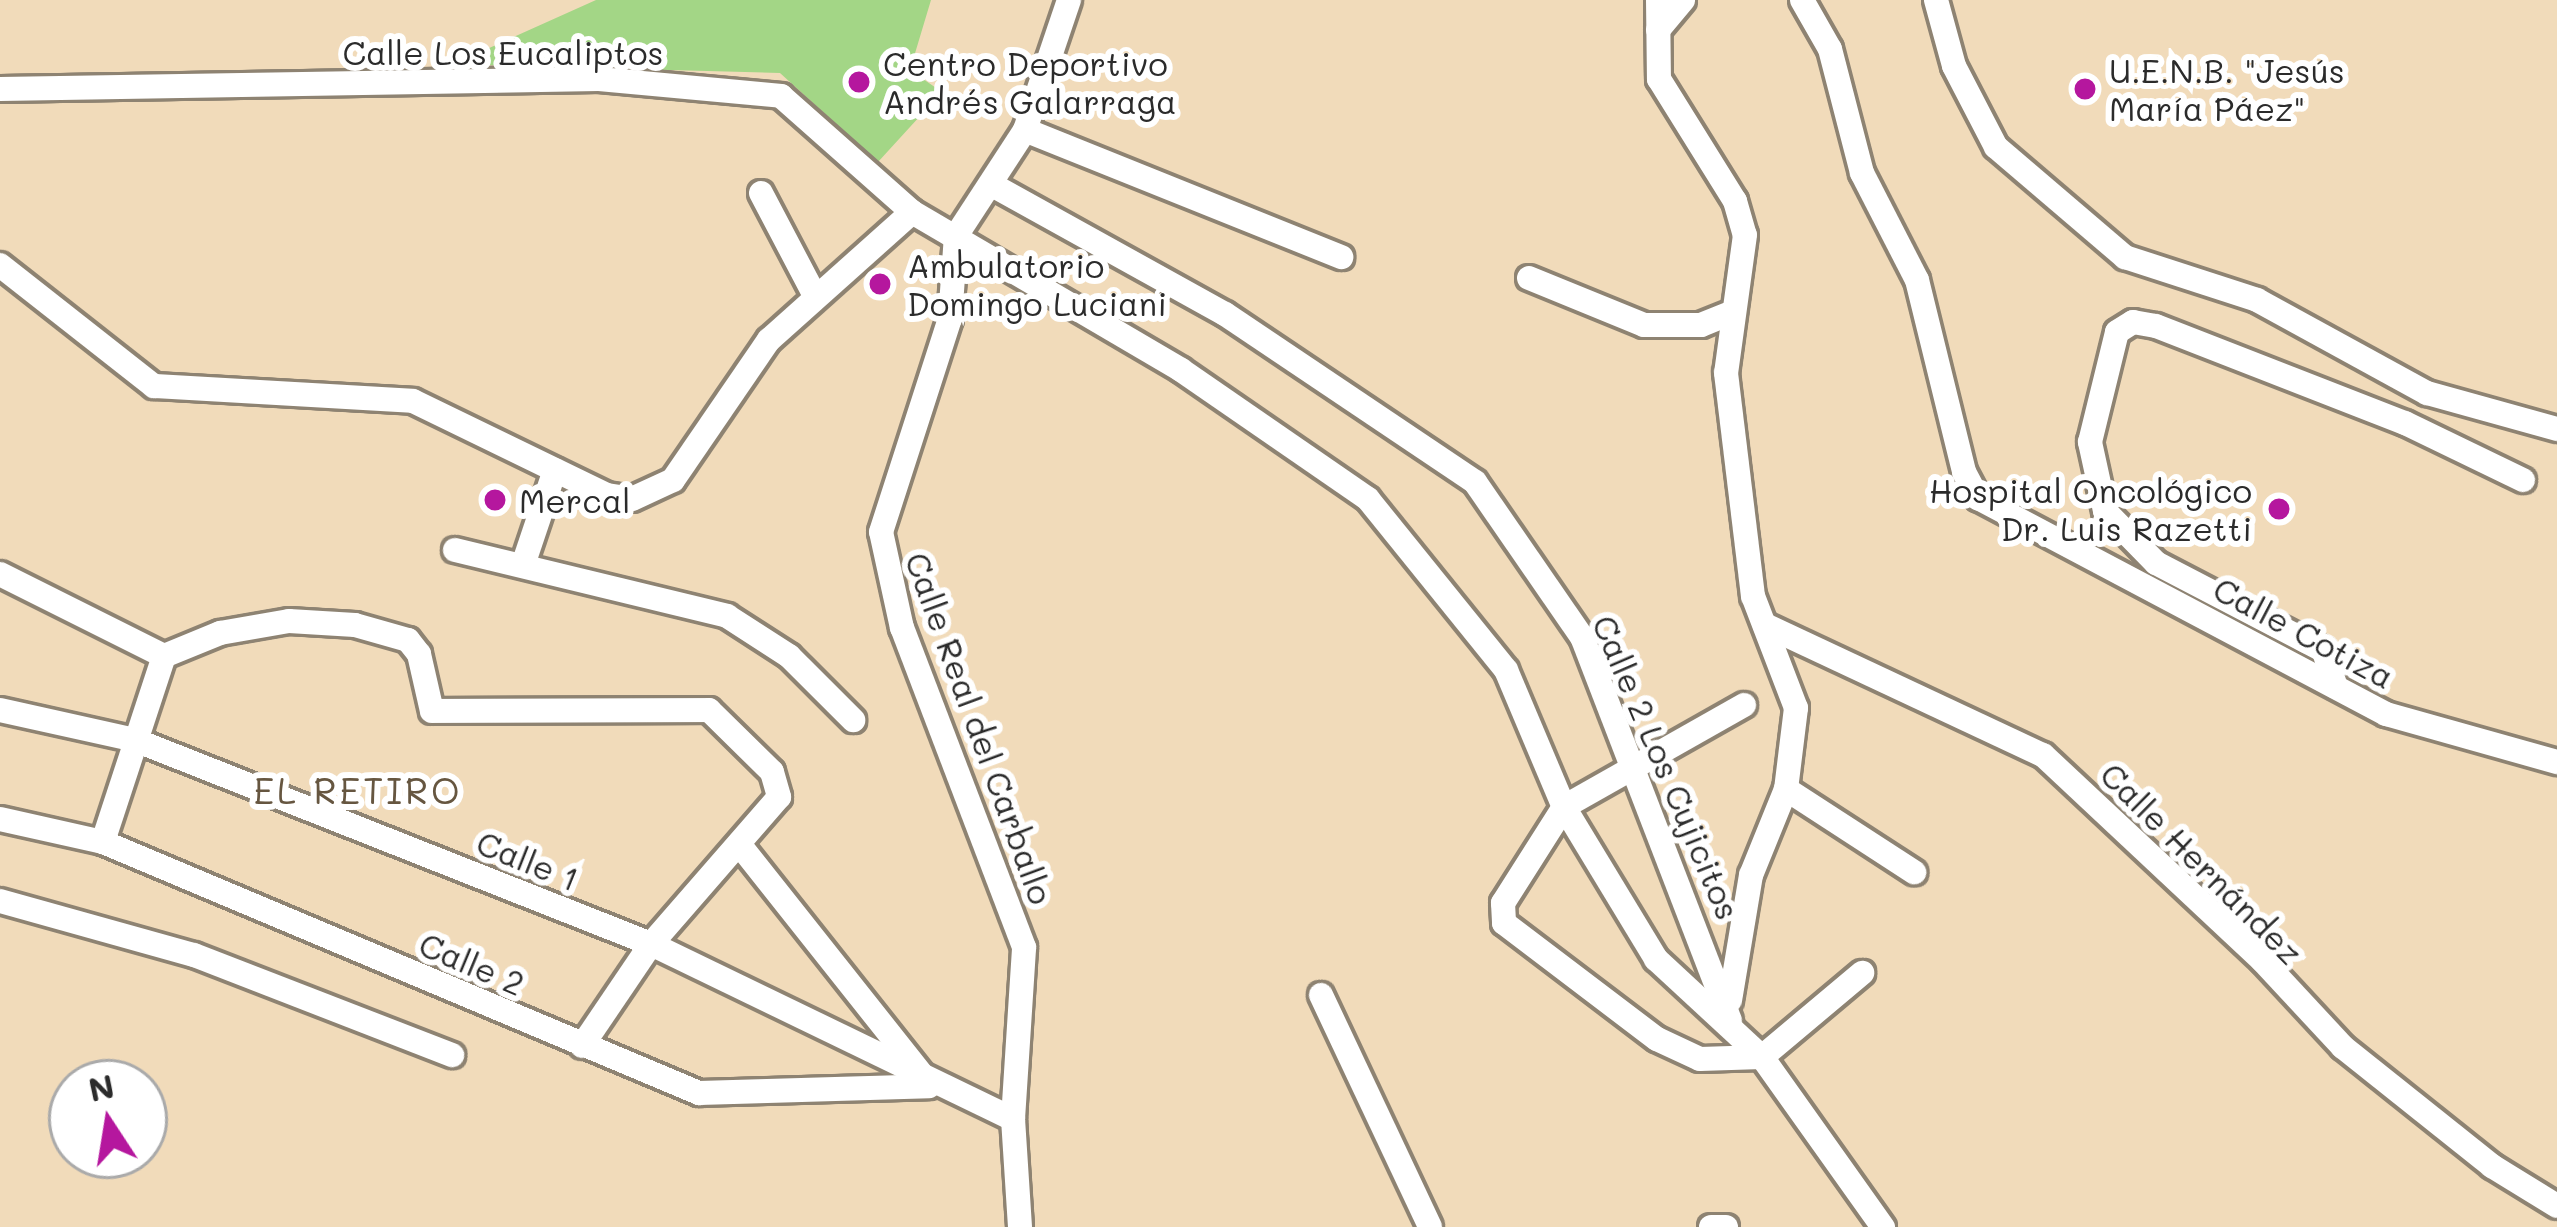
<!DOCTYPE html>
<meta charset="utf-8">
<style>
body{margin:0}
#map{position:relative;width:2557px;height:1227px;overflow:hidden;background:#f1dbba;font-family:Mali,sans-serif}
div>[style]{position:absolute}
.green>*{inset:0;background:#a3d686}
.roads{filter:drop-shadow(3px 0 #8e8372) drop-shadow(-3px 0 #8e8372) drop-shadow(0 3px #8e8372) drop-shadow(0 -3px #8e8372)}
.minor>*{height:24px;margin:-12px;padding:0 12px;transform-origin:12px;border-radius:12px;background:#fff}
.dots>*{width:33px;height:33px;translate:-50% -50%;box-sizing:border-box;border:6px solid #fff;border-radius:50%}
span{translate:-50% -50%;white-space:nowrap;text-align:center;line-height:1.15;-webkit-text-stroke:12px #fff;paint-order:stroke}
.street-label{font-size:33px;color:#2b2b2b}
.poi-label{font-size:33px;color:#2b2b2b}
.left{translate:0 -50%;text-align:left}
.right{translate:-100% -50%;text-align:right}
.neighbourhood-label{font-size:36px;color:#665640;letter-spacing:3px}
.north{position:absolute;left:48px;top:1059px;width:120px;height:120px;box-sizing:border-box;background:#fff;border:3px solid #aaa;border-radius:50%;rotate:348deg;font-size:33px;font-weight:700;line-height:48px;text-align:center;color:#2b2b2b}
.north::after{content:'';display:block;margin:auto;width:42px;height:54px;background:#b5179e;clip-path:polygon(50% 0,100% 100%,50% 72%,0 100%)}
</style>
<div id="map">
<div class="green">
<div style="clip-path:polygon(596px 0,931px 0,910px 70px,942px 92px,878px 162px,780px 73px,478px 65px,478px 53px)"></div>
</div>
<div class="roads">
<div class="minor">
<div style="left:1658px;top:0;width:79px;rotate:89.3deg"></div>
<div style="left:1659px;top:79px;width:144px;rotate:58.1deg"></div>
<div style="left:1735px;top:201px;width:35px;rotate:74deg"></div>
<div style="left:1745px;top:235px;width:139px;rotate:97.8deg"></div>
<div style="left:1726px;top:373px;width:225px;rotate:83.1deg"></div>
<div style="left:1753px;top:596px;width:120px;rotate:69deg"></div>
<div style="left:1796px;top:708px;width:82px;rotate:97deg"></div>
<div style="left:1786px;top:789px;width:93px;rotate:112.1deg"></div>
<div style="left:1751px;top:875px;width:127px;rotate:99.5deg"></div>
<div style="left:1802px;top:0;width:56px;rotate:60.3deg"></div>
<div style="left:1830px;top:49px;width:128px;rotate:75.5deg"></div>
<div style="left:1862px;top:173px;width:120px;rotate:62.8deg"></div>
<div style="left:1917px;top:280px;width:198px;rotate:76.2deg"></div>
<div style="left:1964px;top:472px;width:30px;rotate:62deg"></div>
<div style="left:1978px;top:498px;width:462px;rotate:27.9deg"></div>
<div style="left:2386px;top:714px;width:178px;rotate:15.7deg"></div>
<div style="left:1936px;top:0;width:68px;rotate:74.7deg"></div>
<div style="left:1954px;top:66px;width:91px;rotate:62.6deg"></div>
<div style="left:1996px;top:147px;width:170px;rotate:40.5deg"></div>
<div style="left:2125px;top:257px;width:139px;rotate:18deg"></div>
<div style="left:2257px;top:300px;width:194px;rotate:28.7deg"></div>
<div style="left:2427px;top:393px;width:135px;rotate:15.5deg"></div>
<div style="left:1658px;top:30px;width:39px;rotate:-50deg"></div>
<div style="left:0;top:89px;width:599px;rotate:-0.96deg"></div>
<div style="left:599px;top:79px;width:183px;rotate:5.3deg"></div>
<div style="left:781px;top:96px;width:175px;rotate:41.5deg"></div>
<div style="left:912px;top:212px;width:312px;rotate:30.4deg"></div>
<div style="left:1181px;top:370px;width:227px;rotate:34.6deg"></div>
<div style="left:1368px;top:499px;width:220px;rotate:51.1deg"></div>
<div style="left:1506px;top:670px;width:149px;rotate:67.1deg"></div>
<div style="left:1564px;top:807px;width:178px;rotate:58.8deg"></div>
<div style="left:1656px;top:959px;width:144px;rotate:42.8deg"></div>
<div style="left:1762px;top:1057px;width:209px;rotate:54.6deg"></div>
<div style="left:1025px;top:130px;width:341px;rotate:21.9deg"></div>
<div style="left:994px;top:186px;width:264px;rotate:29deg"></div>
<div style="left:1225px;top:314px;width:301px;rotate:33.9deg"></div>
<div style="left:1475px;top:482px;width:188px;rotate:55.4deg"></div>
<div style="left:1582px;top:637px;width:411px;rotate:68.9deg"></div>
<div style="left:761px;top:193px;width:116px;rotate:62.3deg"></div>
<div style="left:0;top:265px;width:196px;rotate:38.2deg"></div>
<div style="left:154px;top:386px;width:259px;rotate:3.3deg"></div>
<div style="left:413px;top:401px;width:216px;rotate:25.9deg"></div>
<div style="left:607px;top:495px;width:25px;rotate:9deg"></div>
<div style="left:632px;top:499px;width:45px;rotate:-24.9deg"></div>
<div style="left:673px;top:480px;width:170px;rotate:-55.6deg"></div>
<div style="left:769px;top:340px;width:192px;rotate:-41.8deg"></div>
<div style="left:1529px;top:278px;width:124px;rotate:22.2deg"></div>
<div style="left:1644px;top:325px;width:57px"></div>
<div style="left:1701px;top:325px;width:35px;rotate:-22deg"></div>
<div style="left:455px;top:550px;width:280px;rotate:13.6deg"></div>
<div style="left:727px;top:616px;width:74px;rotate:32.8deg"></div>
<div style="left:789px;top:656px;width:91px;rotate:45deg"></div>
<div style="left:523px;top:565px;width:100px;rotate:-71.4deg"></div>
<div style="left:0;top:574px;width:183px;rotate:26.6deg"></div>
<div style="left:164px;top:656px;width:196px;rotate:108.2deg"></div>
<div style="left:1765px;top:625px;width:307px;rotate:25.1deg"></div>
<div style="left:2043px;top:755px;width:301px;rotate:43.1deg"></div>
<div style="left:2263px;top:961px;width:117px;rotate:47.1deg"></div>
<div style="left:2343px;top:1047px;width:191px;rotate:38.6deg"></div>
<div style="left:2492px;top:1166px;width:76px;rotate:31.6deg"></div>
<div style="left:164px;top:656px;width:61px;rotate:-22.3deg"></div>
<div style="left:220px;top:633px;width:70px;rotate:-9.9deg"></div>
<div style="left:289px;top:621px;width:66px;rotate:3.5deg"></div>
<div style="left:355px;top:625px;width:55px;rotate:15.8deg"></div>
<div style="left:408px;top:640px;width:18px;rotate:52deg"></div>
<div style="left:419px;top:654px;width:58px;rotate:77.2deg"></div>
<div style="left:432px;top:711px;width:277px;rotate:-0.2deg"></div>
<div style="left:709px;top:710px;width:88px;rotate:44.5deg"></div>
<div style="left:772px;top:772px;width:26px;rotate:74deg"></div>
<div style="left:779px;top:797px;width:195px;rotate:131deg"></div>
<div style="left:651px;top:944px;width:123px;rotate:124.1deg"></div>
<div style="left:2336px;top:687px;width:39px;rotate:-109deg"></div>
<div style="left:2323px;top:650px;width:188px;rotate:-152.5deg"></div>
<div style="left:2156px;top:563px;width:73px;rotate:-134.4deg"></div>
<div style="left:2105px;top:511px;width:71px;rotate:-102.3deg"></div>
<div style="left:2090px;top:442px;width:113px;rotate:-76.2deg"></div>
<div style="left:2117px;top:332px;width:19px;rotate:-32deg"></div>
<div style="left:2133px;top:322px;width:23px;rotate:10deg"></div>
<div style="left:2156px;top:326px;width:267px;rotate:21.3deg"></div>
<div style="left:2405px;top:423px;width:131px;rotate:25.8deg"></div>
<div style="left:1744px;top:705px;width:207px;rotate:150.5deg"></div>
<div style="left:1564px;top:807px;width:114px;rotate:122.4deg"></div>
<div style="left:1503px;top:903px;width:20px;rotate:87deg"></div>
<div style="left:1504px;top:923px;width:192px;rotate:37.2deg"></div>
<div style="left:1657px;top:1039px;width:47px;rotate:24.9deg"></div>
<div style="left:1700px;top:1059px;width:62px;rotate:-1.8deg"></div>
<div style="left:1762px;top:1057px;width:131px;rotate:-40deg"></div>
<div style="left:0;top:710px;width:138px;rotate:12.5deg"></div>
<div style="left:135px;top:740px;width:555px;rotate:21.57deg"></div>
<div style="left:651px;top:944px;width:402px;rotate:25.8deg"></div>
<div style="left:1786px;top:789px;width:153px;rotate:33deg"></div>
<div style="left:0;top:819px;width:106px;rotate:12.6deg"></div>
<div style="left:103px;top:842px;width:647px;rotate:22.84deg"></div>
<div style="left:699px;top:1093px;width:230px;rotate:-1.7deg"></div>
<div style="left:739px;top:844px;width:298px;rotate:51.6deg"></div>
<div style="left:0;top:901px;width:201px;rotate:15.6deg"></div>
<div style="left:194px;top:955px;width:277px;rotate:21.2deg"></div>
<div style="left:1321px;top:995px;width:256px;rotate:64.8deg"></div>
<div style="left:1020px;top:1227px;width:108px;rotate:-93.7deg"></div>
<div style="left:1013px;top:1119px;width:172px;rotate:-86.3deg"></div>
<div style="left:1024px;top:947px;width:342px;rotate:-110.9deg"></div>
<div style="left:902px;top:628px;width:98px;rotate:-102.3deg"></div>
<div style="left:881px;top:532px;width:224px;rotate:-72.1deg"></div>
<div style="left:950px;top:319px;width:83px;rotate:-85.9deg"></div>
<div style="left:956px;top:236px;width:126px;rotate:-56.9deg"></div>
<div style="left:1025px;top:130px;width:137px;rotate:-71.3deg"></div>
<div style="left:1711px;top:1227px;width:15px"></div>
</div>
</div>
<div class="dots">
<div style="left:859px;top:82px;background:#b5179e"></div>
<div style="left:2085px;top:89px;background:#b5179e"></div>
<div style="left:880px;top:284px;background:#b5179e"></div>
<div style="left:495px;top:500px;background:#b5179e"></div>
<div style="left:2279px;top:509px;background:#b5179e"></div>
</div>
<div class="street-label">
<span style="left:503px;top:52px">Calle Los Eucaliptos</span>
<span style="left:2304px;top:632px;rotate:28deg">Calle Cotiza</span>
<span style="left:980px;top:728px;rotate:70deg">Calle Real del Carballo</span>
<span style="left:1667px;top:767px;rotate:67deg">Calle 2 Los Cujicitos</span>
<span style="left:528px;top:860px;rotate:22deg">Calle 1</span>
<span style="left:2202px;top:863px;rotate:45deg">Calle Hernández</span>
<span style="left:472px;top:963px;rotate:23deg">Calle 2</span>
</div>
<div class="poi-label">
<span class="left" style="left:883px;top:82px">Centro Deportivo<br>Andrés Galarraga</span>
<span class="left" style="left:2109px;top:89px">U.E.N.B. "Jesús<br>María Páez"</span>
<span class="left" style="left:907px;top:284px">Ambulatorio<br>Domingo Luciani</span>
<span class="right" style="left:2252px;top:509px">Hospital Oncológico<br>Dr. Luis Razetti</span>
<span class="left" style="left:519px;top:500px">Mercal</span>
</div>
<div class="neighbourhood-label">
<span style="left:358px;top:790px">EL RETIRO</span>
</div>
<div class="north">N</div>
</div>
